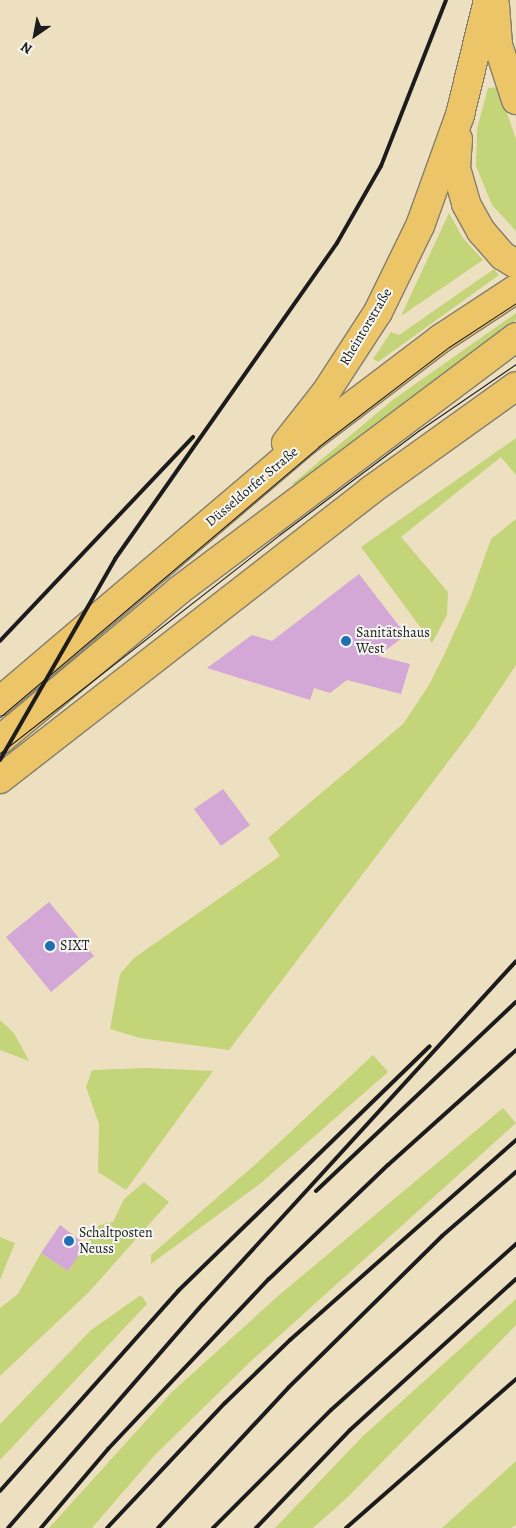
<!DOCTYPE html>
<meta charset="utf-8">
<style>
body{margin:0}
#map{position:relative;width:516px;height:1528px;overflow:hidden;background:#ede0c1;font-family:Alegreya,serif}
div>[style]{position:absolute}
.green>*{inset:0;background:#c3d578}
.building>*{inset:0;background:#d3a7d6}
.roads{filter:drop-shadow(1px 0 #847e6e) drop-shadow(-1px 0 #847e6e) drop-shadow(0 1px #847e6e) drop-shadow(0 -1px #847e6e)}
.major>*{height:28px;margin:-14px;padding:0 14px;transform-origin:14px;border-radius:14px;background:#edc569}
.tram>*{height:1px;margin:-0.5px;padding:0 0.5px;transform-origin:0.5px;border-radius:0.5px;background:#1c1c1c}
.rail>*{height:4px;margin:-2px;padding:0 2px;transform-origin:2px;border-radius:2px;background:#1c1c1c}
.dots>*{width:14px;height:14px;translate:-50% -50%;box-sizing:border-box;border:2px solid #f6f6f2;border-radius:50%}
span{translate:-50% -50%;white-space:nowrap;text-align:center;line-height:1.15;-webkit-text-stroke:4px #f6f6f2;paint-order:stroke}
.street-label{font-size:14px;color:#1c1c1c}
.poi-label{font-size:14px;color:#1c1c1c}
.left{translate:0 -50%;text-align:left}
.north{position:absolute;left:10px;top:10px;width:50px;height:50px;-webkit-text-stroke:4px #f6f6f2;paint-order:stroke;rotate:213deg;font-size:14px;font-weight:700;line-height:20px;text-align:center;color:#1c1c1c}
.north::after{content:'';display:block;margin:auto;width:18px;height:22px;background:#1c1c1c;clip-path:polygon(50% 0,100% 100%,50% 72%,0 100%)}
</style>
<div id="map">
<div class="green">
<div style="clip-path:polygon(498px 87px,516px 139px,516px 231px,492px 205px,476px 166px,477px 129px,488px 88px)"></div>
<div style="clip-path:polygon(449px 213px,463px 238px,483px 260px,401px 316px)"></div>
<div style="clip-path:polygon(494px 269px,499px 275px,378px 362px,373px 359px,391px 332px,399px 335px)"></div>
<div style="clip-path:polygon(516px 313px,516px 320px,499px 339px,298px 485px,292px 484px,394px 399px)"></div>
<div style="clip-path:polygon(516px 438px,516px 475px,501px 457px,401px 537px,448px 592px,447px 615px,432px 643px,361px 547px)"></div>
<div style="clip-path:polygon(516px 519px,516px 665px,473px 729px,229px 1050px,140px 1038px,110px 1029px,120px 974px,134px 958px,280px 856px,268px 838px,403px 724px,429px 685px,443px 657px,470px 598px,491px 539px)"></div>
<div style="clip-path:polygon(0 1020px,14px 1033px,29px 1061px,0 1050px)"></div>
<div style="clip-path:polygon(373px 1055px,388px 1072px,261px 1183px,151px 1264px,151px 1255px,257px 1163px)"></div>
<div style="clip-path:polygon(147px 1068px,213px 1071px,126px 1190px,98px 1172px,99px 1124px,86px 1087px,92px 1070px)"></div>
<div style="clip-path:polygon(503px 1108px,516px 1123px,250px 1362px,155px 1455px,92px 1528px,49px 1528px,171px 1393px,278px 1296px)"></div>
<div style="clip-path:polygon(144px 1182px,169px 1202px,89px 1292px,0 1376px,0 1308px,18px 1294px,41px 1253px,68px 1271px,99px 1225px,113px 1222px,124px 1199px)"></div>
<div style="clip-path:polygon(0 1237px,15px 1243px,0 1280px)"></div>
<div style="clip-path:polygon(141px 1295px,147px 1304px,0 1460px,0 1424px,91px 1330px)"></div>
<div style="clip-path:polygon(516px 1299px,516px 1325px,348px 1497px,313px 1528px,275px 1528px,363px 1436px)"></div>
<div style="clip-path:polygon(516px 1461px,516px 1525px,511px 1528px,442px 1528px)"></div>
</div>
<div class="building">
<div style="clip-path:polygon(359px 574px,406px 635px,378px 656px,410px 664px,401px 694px,347px 680px,330px 693px,314px 688px,310px 700px,207px 668px,252px 635px,272px 641px)"></div>
<div style="clip-path:polygon(223px 789px,250px 825px,221px 846px,194px 809px)"></div>
<div style="clip-path:polygon(49px 902px,94px 956px,51px 992px,6px 937px)"></div>
<div style="clip-path:polygon(60px 1225px,86px 1245px,68px 1271px,41px 1253px)"></div>
</div>
<div class="roads">
<div class="major">
<div style="left:495px;top:5px;width:40px;rotate:85.7deg"></div>
<div style="left:498px;top:45px;width:58px;rotate:71.9deg"></div>
<div style="left:458px;top:139px;width:29px;rotate:94deg"></div>
<div style="left:456px;top:168px;width:37px;rotate:74deg"></div>
<div style="left:466px;top:204px;width:31px;rotate:61deg"></div>
<div style="left:481px;top:231px;width:33px;rotate:49deg"></div>
<div style="left:503px;top:256px;width:15px;rotate:32deg"></div>
<div style="left:286px;top:443px;width:65px;rotate:-51.9deg"></div>
<div style="left:326px;top:392px;width:95px;rotate:-57deg"></div>
<div style="left:378px;top:312px;width:96px;rotate:-64deg"></div>
<div style="left:420px;top:226px;width:118px;rotate:-70.2deg"></div>
<div style="left:460px;top:115px;width:118px;rotate:-76.3deg"></div>
<div style="left:0;top:701px;width:403px;rotate:-40.4deg"></div>
<div style="left:307px;top:440px;width:167px;rotate:-37.2deg"></div>
<div style="left:440px;top:339px;width:91px;rotate:-33.3deg"></div>
<div style="left:0;top:740px;width:232px;rotate:-39.9deg"></div>
<div style="left:178px;top:591px;width:423px;rotate:-36.9deg"></div>
<div style="left:0;top:779px;width:470px;rotate:-37.9deg"></div>
<div style="left:371px;top:490px;width:178px;rotate:-35.6deg"></div>
</div>
</div>
<div class="tram">
<div style="left:0;top:717px;width:417px;rotate:-40.3deg"></div>
<div style="left:318px;top:447px;width:165px;rotate:-37.4deg"></div>
<div style="left:449px;top:347px;width:80px;rotate:-33.3deg"></div>
<div style="left:0;top:753px;width:354px;rotate:-38deg"></div>
<div style="left:279px;top:535px;width:174px;rotate:-36.8deg"></div>
<div style="left:418px;top:431px;width:119px;rotate:-34.4deg"></div>
</div>
<div class="rail">
<div style="left:0;top:641px;width:281px;rotate:-46.6deg"></div>
<div style="left:0;top:760px;width:232px;rotate:-60.2deg"></div>
<div style="left:115px;top:559px;width:386px;rotate:-54.9deg"></div>
<div style="left:337px;top:243px;width:89px;rotate:-60.3deg"></div>
<div style="left:381px;top:166px;width:178px;rotate:-68.6deg"></div>
<div style="left:316px;top:1191px;width:275px;rotate:-43.4deg"></div>
<div style="left:0;top:1491px;width:268px;rotate:-48.3deg"></div>
<div style="left:178px;top:1291px;width:351px;rotate:-44.2deg"></div>
<div style="left:8px;top:1528px;width:297px;rotate:-49deg"></div>
<div style="left:203px;top:1304px;width:464px;rotate:-47.6deg"></div>
<div style="left:41px;top:1528px;width:104px;rotate:-49.7deg"></div>
<div style="left:108px;top:1449px;width:234px;rotate:-46.6deg"></div>
<div style="left:269px;top:1279px;width:165px;rotate:-43.8deg"></div>
<div style="left:388px;top:1165px;width:172px;rotate:-41.9deg"></div>
<div style="left:107px;top:1528px;width:172px;rotate:-46.7deg"></div>
<div style="left:225px;top:1403px;width:91px;rotate:-44.1deg"></div>
<div style="left:290px;top:1340px;width:302px;rotate:-41.5deg"></div>
<div style="left:158px;top:1528px;width:192px;rotate:-47.1deg"></div>
<div style="left:289px;top:1387px;width:215px;rotate:-44.6deg"></div>
<div style="left:442px;top:1236px;width:98px;rotate:-40.9deg"></div>
<div style="left:213px;top:1528px;width:167px;rotate:-45deg"></div>
<div style="left:331px;top:1410px;width:249px;rotate:-41.9deg"></div>
<div style="left:256px;top:1528px;width:136px;rotate:-46.2deg"></div>
<div style="left:350px;top:1430px;width:224px;rotate:-42.3deg"></div>
<div style="left:346px;top:1528px;width:226px;rotate:-41.2deg"></div>
</div>
<div class="dots">
<div style="left:346px;top:641px;background:#1f6fb2"></div>
<div style="left:50px;top:946px;background:#1f6fb2"></div>
<div style="left:69px;top:1241px;background:#1f6fb2"></div>
</div>
<div class="street-label">
<span style="left:366px;top:327px;rotate:-59deg">Rheintorstraße</span>
<span style="left:252px;top:487px;rotate:-40deg">Düsseldorfer Straße</span>
</div>
<div class="poi-label">
<span class="left" style="left:356px;top:641px">Sanitätshaus<br>West</span>
<span class="left" style="left:60px;top:946px">SIXT</span>
<span class="left" style="left:79px;top:1241px">Schaltposten<br>Neuss</span>
</div>
<div class="north">N</div>
</div>
